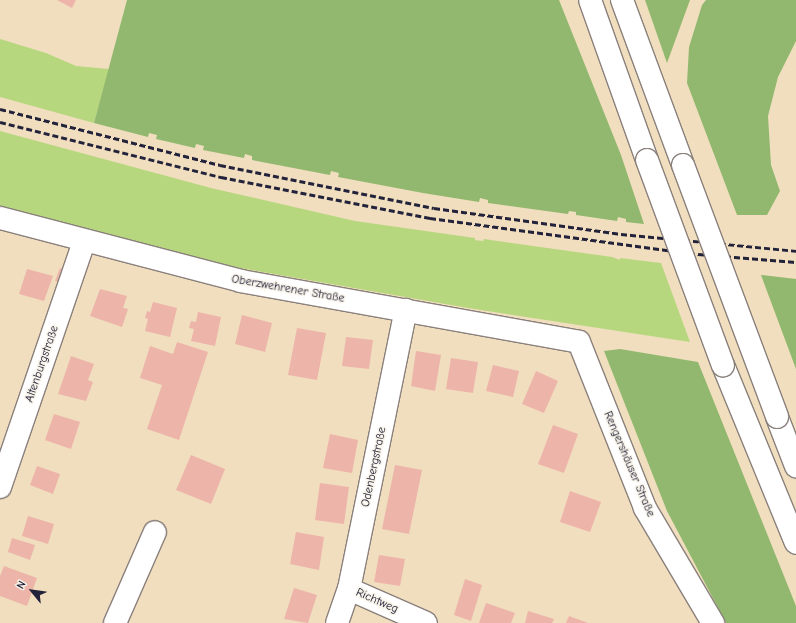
<!DOCTYPE html>
<meta charset="utf-8">
<style>
body{margin:0}
#map{position:relative;width:796px;height:623px;overflow:hidden;background:#f1debe;font-family:"Comic Neue",sans-serif}
div>[style]{position:absolute}
.green>*{inset:0;background:#b7d77f}
.forest>*{inset:0;background:#91b86e}
.building>*{inset:0;background:#edb4aa}
.roads{filter:drop-shadow(1px 0 #8a807c) drop-shadow(-1px 0 #8a807c) drop-shadow(0 1px #8a807c) drop-shadow(0 -1px #8a807c)}
.minor>*{height:22px;margin:-11px;padding:0 11px;transform-origin:11px;border-radius:11px;background:#fff}
.highway>*{height:22px;margin:-11px;padding:0 11px;transform-origin:11px;border-radius:11px;background:#fff}
.rail>*{height:3px;margin-top:-1.5px;transform-origin:0;background:repeating-linear-gradient(90deg,#22223b 0 6px,transparent 0 9px)}
.bridges{filter:drop-shadow(1px 0 #8a807c) drop-shadow(-1px 0 #8a807c) drop-shadow(0 1px #8a807c) drop-shadow(0 -1px #8a807c)}
.highway-bridge>*{height:22px;margin:-11px;padding:0 11px;transform-origin:11px;border-radius:11px;background:#fff}
span{translate:-50% -50%;white-space:nowrap;text-align:center;line-height:1.15;-webkit-text-stroke:3px #f7f3e8;paint-order:stroke}
.street-label{font-size:12px;color:#22223b}
.north{position:absolute;left:12px;top:571px;width:40px;height:40px;-webkit-text-stroke:3px #f7f3e8;paint-order:stroke;rotate:299deg;font-size:11px;font-weight:700;line-height:16px;text-align:center;color:#22223b}
.north::after{content:'';display:block;margin:auto;width:14px;height:18px;background:#22223b;clip-path:polygon(50% 0,100% 100%,50% 72%,0 100%)}
</style>
<div id="map">
<div class="green">
<div style="clip-path:polygon(0 39px,46px 53px,76px 66px,109px 69px,94px 123px,0 97px)"></div>
<div style="clip-path:polygon(0 131px,211px 188px,355px 221px,475px 238px,475px 240px,483px 241px,484px 239px,612px 257px,620px 260px,620px 258px,661px 263px,690px 342px,468px 308px,194px 260px,0 208px)"></div>
</div>
<div class="forest">
<div style="clip-path:polygon(127px 0,559px 0,621px 155px,644px 224px,626px 222px,626px 219px,618px 217px,617px 221px,576px 215px,576px 212px,569px 211px,568px 214px,488px 203px,488px 200px,480px 198px,479px 202px,423px 193px,338px 177px,339px 173px,331px 171px,330px 175px,252px 160px,252px 156px,245px 154px,244px 158px,203px 150px,204px 146px,196px 144px,195px 148px,156px 139px,157px 135px,149px 133px,148px 137px,94px 123px)"></div>
<div style="clip-path:polygon(645px 0,690px 0,667px 63px)"></div>
<div style="clip-path:polygon(706px 0,796px 0,796px 41px,778px 77px,768px 116px,771px 165px,780px 191px,767px 215px,737px 215px,687px 83px,689px 47px,702px 5px)"></div>
<div style="clip-path:polygon(761px 275px,796px 279px,796px 369px)"></div>
<div style="clip-path:polygon(620px 349px,698px 362px,796px 606px,796px 623px,726px 623px,667px 511px,604px 351px)"></div>
</div>
<div class="building">
<div style="clip-path:polygon(57px 0,76px 0,72px 8px)"></div>
<div style="clip-path:polygon(60px 268px,66px 271px,62px 283px,55px 281px)"></div>
<div style="clip-path:polygon(27px 269px,53px 276px,44px 301px,19px 294px)"></div>
<div style="clip-path:polygon(100px 289px,127px 296px,123px 308px,128px 309px,122px 327px,90px 316px)"></div>
<div style="clip-path:polygon(153px 302px,177px 308px,170px 337px,145px 331px,148px 319px,145px 318px,147px 311px,150px 312px)"></div>
<div style="clip-path:polygon(198px 312px,221px 317px,215px 346px,191px 341px,194px 329px,189px 328px,191px 321px,196px 322px)"></div>
<div style="clip-path:polygon(242px 315px,272px 323px,265px 352px,235px 344px)"></div>
<div style="clip-path:polygon(297px 328px,326px 333px,317px 380px,288px 375px)"></div>
<div style="clip-path:polygon(346px 337px,373px 340px,369px 369px,342px 366px)"></div>
<div style="clip-path:polygon(177px 342px,208px 352px,179px 440px,147px 429px,162px 385px,140px 378px,150px 346px,173px 354px)"></div>
<div style="clip-path:polygon(416px 351px,441px 355px,435px 391px,411px 386px)"></div>
<div style="clip-path:polygon(71px 356px,94px 364px,88px 380px,93px 382px,86px 401px,58px 394px)"></div>
<div style="clip-path:polygon(451px 358px,478px 362px,473px 393px,446px 389px)"></div>
<div style="clip-path:polygon(493px 365px,519px 371px,513px 397px,486px 391px)"></div>
<div style="clip-path:polygon(536px 371px,558px 381px,544px 413px,522px 404px)"></div>
<div style="clip-path:polygon(54px 414px,80px 422px,71px 449px,45px 440px)"></div>
<div style="clip-path:polygon(553px 425px,578px 434px,564px 473px,538px 464px)"></div>
<div style="clip-path:polygon(330px 434px,358px 440px,352px 473px,323px 468px)"></div>
<div style="clip-path:polygon(191px 455px,225px 469px,211px 504px,176px 490px)"></div>
<div style="clip-path:polygon(395px 465px,422px 470px,409px 534px,382px 529px)"></div>
<div style="clip-path:polygon(37px 466px,60px 474px,53px 494px,30px 485px)"></div>
<div style="clip-path:polygon(320px 483px,349px 487px,344px 524px,315px 520px)"></div>
<div style="clip-path:polygon(570px 491px,601px 502px,590px 532px,560px 522px)"></div>
<div style="clip-path:polygon(28px 516px,54px 524px,48px 544px,22px 536px)"></div>
<div style="clip-path:polygon(296px 532px,324px 537px,319px 570px,290px 564px)"></div>
<div style="clip-path:polygon(12px 538px,35px 545px,30px 560px,8px 552px)"></div>
<div style="clip-path:polygon(379px 555px,405px 559px,400px 586px,374px 582px)"></div>
<div style="clip-path:polygon(4px 566px,37px 578px,27px 606px,0 596px,0 576px)"></div>
<div style="clip-path:polygon(465px 579px,482px 585px,471px 621px,454px 615px)"></div>
<div style="clip-path:polygon(294px 588px,317px 595px,308px 623px,284px 619px)"></div>
<div style="clip-path:polygon(486px 603px,515px 613px,511px 623px,479px 623px)"></div>
<div style="clip-path:polygon(528px 611px,554px 619px,552px 623px,525px 623px)"></div>
<div style="clip-path:polygon(569px 616px,588px 623px,566px 623px)"></div>
</div>
<div class="roads">
<div class="minor">
<div style="left:0;top:218px;width:249px;rotate:14.6deg"></div>
<div style="left:241px;top:281px;width:343px;rotate:10.2deg"></div>
<div style="left:579px;top:342px;width:179px;rotate:68.3deg"></div>
<div style="left:645px;top:508px;width:134px;rotate:59.4deg"></div>
<div style="left:0;top:487px;width:260px;rotate:-71.1deg"></div>
<div style="left:349px;top:589px;width:84px;rotate:23.8deg"></div>
<div style="left:115px;top:623px;width:99px;rotate:-66.3deg"></div>
<div style="left:337px;top:623px;width:36px;rotate:-71deg"></div>
<div style="left:349px;top:589px;width:285px;rotate:-78.5deg"></div>
</div>
<div class="highway">
<div style="left:590px;top:0;width:170px;rotate:70.4deg"></div>
<div style="left:622px;top:0;width:176px;rotate:69.7deg"></div>
<div style="left:723px;top:365px;width:192px;rotate:67.7deg"></div>
<div style="left:777px;top:417px;width:53px;rotate:68.8deg"></div>
</div>
</div>
<div class="rail">
<div style="left:0;top:109px;width:227px;rotate:14.3deg"></div>
<div style="left:220px;top:165px;width:218px;rotate:11.4deg"></div>
<div style="left:434px;top:208px;width:189px;rotate:7.9deg"></div>
<div style="left:621px;top:234px;width:176px;rotate:5.5deg"></div>
<div style="left:0;top:122px;width:228px;rotate:14deg"></div>
<div style="left:221px;top:177px;width:213px;rotate:11.1deg"></div>
<div style="left:430px;top:218px;width:270px;rotate:7.7deg"></div>
<div style="left:698px;top:254px;width:98px;rotate:4.7deg"></div>
</div>
<div class="bridges">
<div class="highway-bridge">
<div style="left:647px;top:160px;width:219px;rotate:69.7deg"></div>
<div style="left:683px;top:165px;width:269px;rotate:69.5deg"></div>
</div>
</div>
<div class="street-label">
<span style="left:288px;top:289px;rotate:10deg">Oberzwehrener Straße</span>
<span style="left:42px;top:364px;rotate:-71deg">Altenburgstraße</span>
<span style="left:629px;top:464px;rotate:67deg">Rengershäuser Straße</span>
<span style="left:374px;top:467px;rotate:-78deg">Odenbergstraße</span>
<span style="left:377px;top:601px;rotate:24deg">Richtweg</span>
</div>
<div class="north">N</div>
</div>
